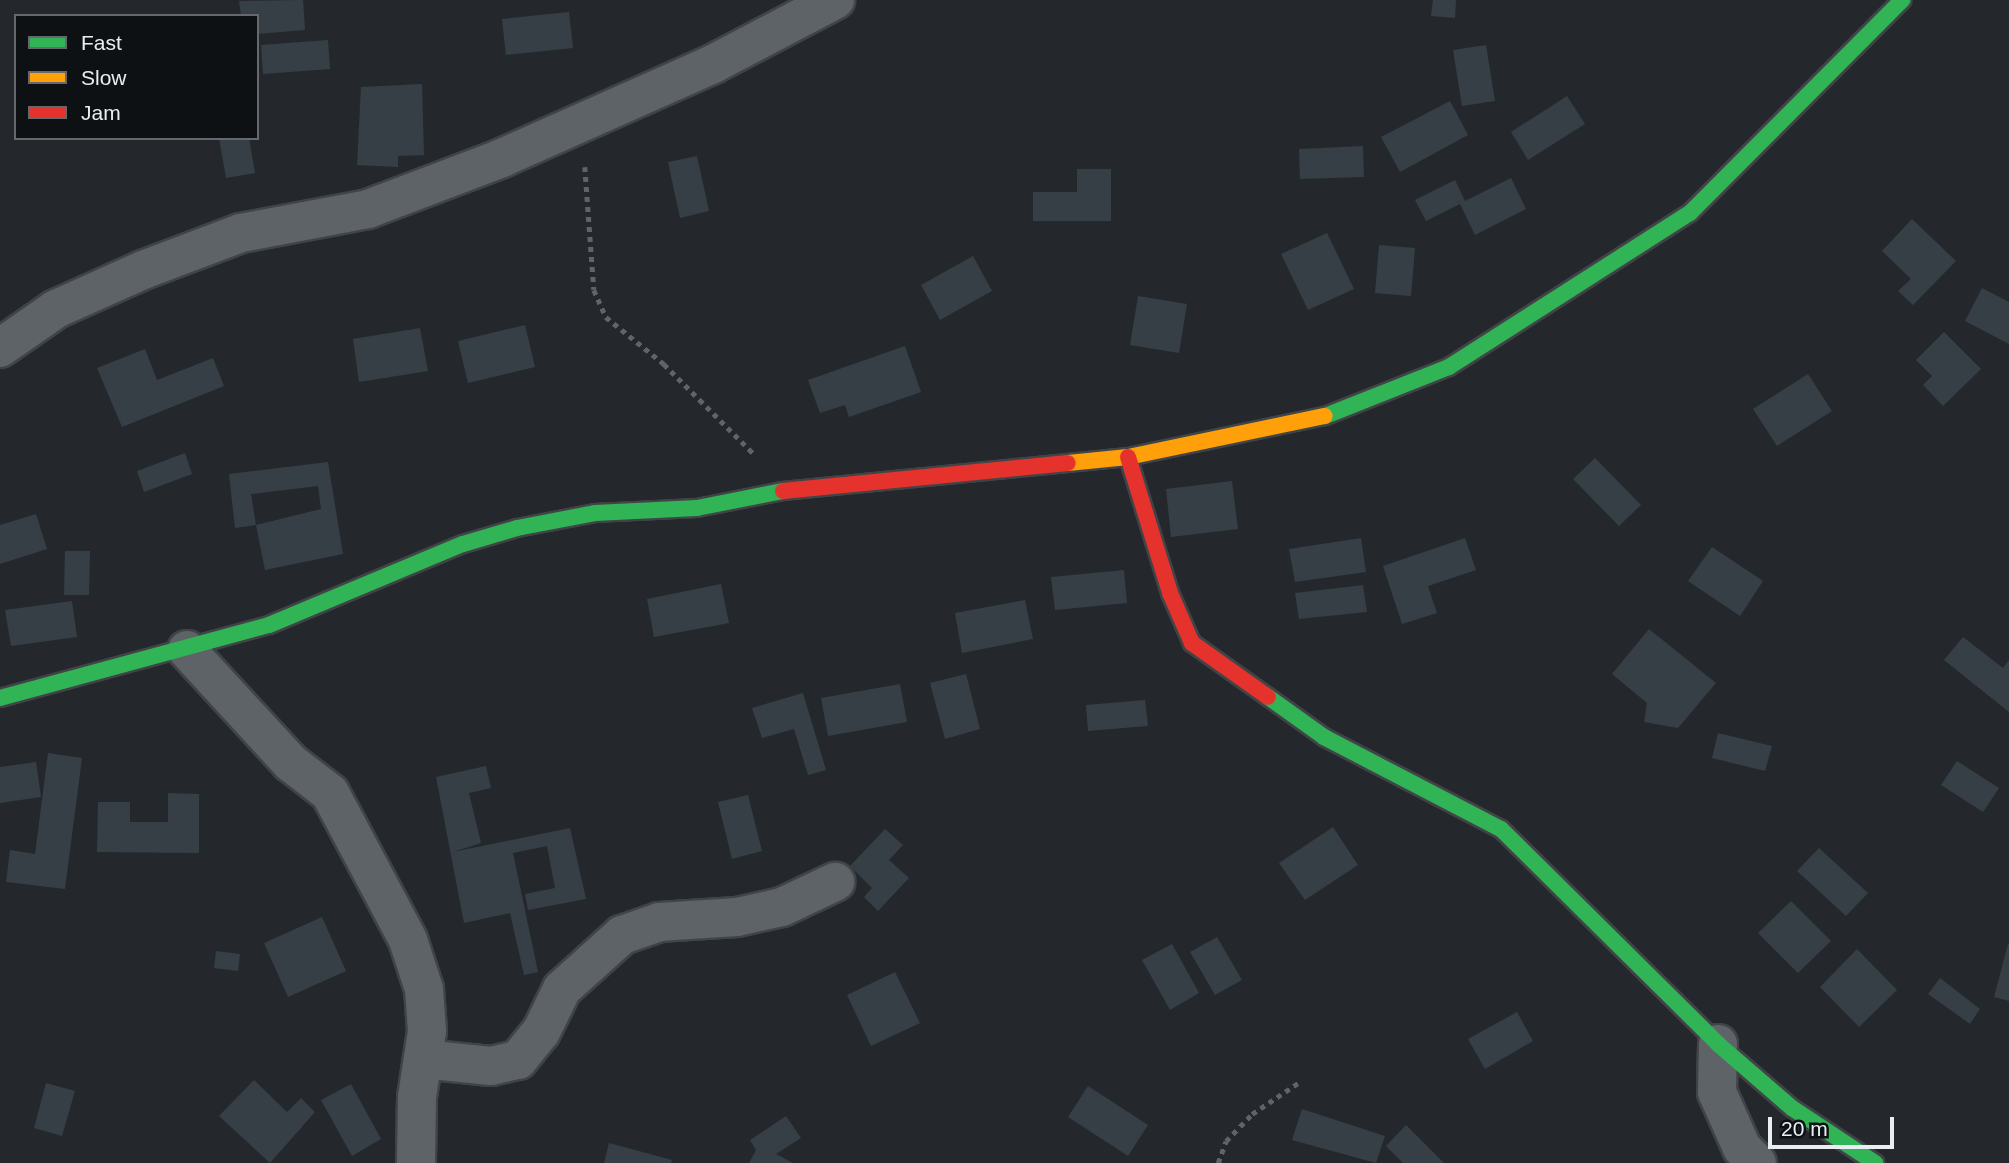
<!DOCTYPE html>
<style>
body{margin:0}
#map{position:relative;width:2009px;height:1163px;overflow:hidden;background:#24282c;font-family:Helvetica,sans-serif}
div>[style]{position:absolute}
.building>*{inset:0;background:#363f46}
.path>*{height:4.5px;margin-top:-2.25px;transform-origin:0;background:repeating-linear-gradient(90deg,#606468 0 5px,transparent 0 10px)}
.roads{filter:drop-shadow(2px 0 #404447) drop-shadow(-2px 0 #404447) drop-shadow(0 2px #404447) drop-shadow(0 -2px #404447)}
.street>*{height:38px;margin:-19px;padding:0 19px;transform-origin:19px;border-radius:19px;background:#5e6368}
.fast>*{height:16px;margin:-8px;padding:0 8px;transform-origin:8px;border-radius:8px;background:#30b455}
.slow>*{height:16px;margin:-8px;padding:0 8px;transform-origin:8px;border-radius:8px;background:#ff9f0a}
.jam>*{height:16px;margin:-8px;padding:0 8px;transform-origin:8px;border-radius:8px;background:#e5322d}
span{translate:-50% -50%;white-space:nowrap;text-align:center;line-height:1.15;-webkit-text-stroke:6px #0d1114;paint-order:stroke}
.legend{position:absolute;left:14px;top:14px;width:245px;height:126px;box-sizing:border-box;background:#0d1114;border:2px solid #65696d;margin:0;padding:9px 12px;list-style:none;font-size:21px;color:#e8eef3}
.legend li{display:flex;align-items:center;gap:14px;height:35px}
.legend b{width:35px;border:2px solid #65696d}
.scale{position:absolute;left:1768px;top:1117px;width:126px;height:32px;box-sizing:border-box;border:4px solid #e8eef3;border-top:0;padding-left:9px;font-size:21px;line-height:24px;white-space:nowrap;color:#e8eef3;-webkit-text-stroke:5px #0d1114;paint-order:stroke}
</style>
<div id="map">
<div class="building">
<div style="clip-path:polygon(303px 0,305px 30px,257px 34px,257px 16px,241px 16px,239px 1px)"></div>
<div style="clip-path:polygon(1433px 0,1456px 0,1455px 18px,1431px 16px)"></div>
<div style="clip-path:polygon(569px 12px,573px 48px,506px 55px,502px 19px)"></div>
<div style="clip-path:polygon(328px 40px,330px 69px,263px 74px,261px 45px)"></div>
<div style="clip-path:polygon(1486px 45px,1495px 101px,1462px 106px,1453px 50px)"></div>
<div style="clip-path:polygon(422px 84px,424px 155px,398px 156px,398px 167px,357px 165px,361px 87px)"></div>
<div style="clip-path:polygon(1567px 96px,1585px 124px,1528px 160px,1511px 132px)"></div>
<div style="clip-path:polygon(1450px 101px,1468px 135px,1400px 172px,1381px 137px)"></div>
<div style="clip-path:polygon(219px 138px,249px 138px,255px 173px,226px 178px)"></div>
<div style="clip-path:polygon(1363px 146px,1364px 177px,1300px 179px,1299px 149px)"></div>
<div style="clip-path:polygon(697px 156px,709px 211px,680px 218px,668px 162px)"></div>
<div style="clip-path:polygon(1077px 169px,1111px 169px,1111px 221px,1033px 221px,1033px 192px,1077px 192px)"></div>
<div style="clip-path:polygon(1511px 178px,1526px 209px,1475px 235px,1460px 204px,1426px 221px,1415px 200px,1455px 180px,1465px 201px)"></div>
<div style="clip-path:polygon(1912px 219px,1956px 261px,1913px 305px,1898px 291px,1911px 279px,1882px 251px)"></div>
<div style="clip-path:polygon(1327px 233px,1354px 289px,1308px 310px,1281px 254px)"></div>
<div style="clip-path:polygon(1379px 245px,1415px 248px,1411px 296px,1375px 293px)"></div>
<div style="clip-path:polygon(973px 256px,992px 291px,940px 320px,921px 285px)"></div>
<div style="clip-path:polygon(1982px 288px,2009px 302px,2009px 344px,1965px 321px)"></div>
<div style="clip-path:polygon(1138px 296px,1187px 304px,1179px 353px,1130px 345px)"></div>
<div style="clip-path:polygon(525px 325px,535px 367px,468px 383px,458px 341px)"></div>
<div style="clip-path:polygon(420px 328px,428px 371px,359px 382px,353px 339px)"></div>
<div style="clip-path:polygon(1944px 332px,1981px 369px,1943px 406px,1923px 385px,1932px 376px,1916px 360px)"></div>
<div style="clip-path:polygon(905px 346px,921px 392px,849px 417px,845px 405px,820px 413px,808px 380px)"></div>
<div style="clip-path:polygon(145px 349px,157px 380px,213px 358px,224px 386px,122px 427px,97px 368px)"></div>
<div style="clip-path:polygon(1808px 374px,1832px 411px,1777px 446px,1753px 409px)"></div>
<div style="clip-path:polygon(185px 453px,192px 474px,144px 492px,137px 471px)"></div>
<div style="clip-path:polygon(1595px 458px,1641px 505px,1619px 526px,1573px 479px)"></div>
<div style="clip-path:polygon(328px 462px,343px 554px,265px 570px,256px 525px,321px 509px,318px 486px,251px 494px,256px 525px,235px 528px,229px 474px)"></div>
<div style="clip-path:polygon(1232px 481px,1238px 529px,1171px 537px,1166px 489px)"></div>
<div style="clip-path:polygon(36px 514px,47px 549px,0 564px,0 525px)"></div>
<div style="clip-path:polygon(1361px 538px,1366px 572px,1295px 582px,1289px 549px)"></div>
<div style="clip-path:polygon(1465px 538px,1476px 570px,1428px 586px,1437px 613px,1402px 624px,1383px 566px)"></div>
<div style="clip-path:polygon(1712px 547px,1763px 581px,1740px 616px,1688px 581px)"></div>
<div style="clip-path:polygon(65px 551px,90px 551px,89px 595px,64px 595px)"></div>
<div style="clip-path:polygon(1124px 570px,1127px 603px,1055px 610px,1051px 577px)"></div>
<div style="clip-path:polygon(721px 584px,729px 623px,654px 637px,647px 599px)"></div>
<div style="clip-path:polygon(1363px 585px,1367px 612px,1299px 619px,1295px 593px)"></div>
<div style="clip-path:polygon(1025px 600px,1033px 639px,962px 653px,955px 613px)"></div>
<div style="clip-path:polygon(72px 601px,77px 637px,11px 646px,5px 610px)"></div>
<div style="clip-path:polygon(1649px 629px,1716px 683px,1678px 728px,1644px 722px,1647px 703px,1612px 674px)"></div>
<div style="clip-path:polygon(1963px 637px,2003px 668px,2009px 660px,2009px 712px,1944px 660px)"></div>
<div style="clip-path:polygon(966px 674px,980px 729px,945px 739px,930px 683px)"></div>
<div style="clip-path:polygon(900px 684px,907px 722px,828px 736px,821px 698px)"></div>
<div style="clip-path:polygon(803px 693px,826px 770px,808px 775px,794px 729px,762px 738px,752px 708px)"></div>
<div style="clip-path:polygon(1145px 700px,1148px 726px,1088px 731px,1086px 705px)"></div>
<div style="clip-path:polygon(1718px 733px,1772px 746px,1765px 771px,1712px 758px)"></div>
<div style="clip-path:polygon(48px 753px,82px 758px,65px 889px,6px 882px,10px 850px,35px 854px)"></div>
<div style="clip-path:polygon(1957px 761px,1999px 788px,1983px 812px,1941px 785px)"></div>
<div style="clip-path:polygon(36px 762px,41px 797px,0 803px,0 767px)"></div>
<div style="clip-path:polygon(486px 766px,491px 788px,469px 793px,481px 843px,453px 852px,570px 828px,586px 899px,528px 910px,525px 894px,555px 888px,547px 846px,513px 853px,538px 972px,524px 975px,510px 913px,464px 923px,436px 777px)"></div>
<div style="clip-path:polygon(168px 793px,199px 794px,199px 853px,97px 852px,98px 802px,130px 802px,130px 822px,168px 822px)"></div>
<div style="clip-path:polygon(748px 795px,762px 851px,732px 859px,718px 802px)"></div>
<div style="clip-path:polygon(1333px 827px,1358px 865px,1305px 900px,1279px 863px)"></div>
<div style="clip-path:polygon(885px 829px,903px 845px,889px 860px,909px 878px,878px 911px,864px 897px,872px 888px,850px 866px)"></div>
<div style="clip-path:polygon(1819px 848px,1868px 893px,1846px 916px,1797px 871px)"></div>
<div style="clip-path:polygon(1791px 901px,1831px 941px,1798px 973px,1758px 933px)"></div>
<div style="clip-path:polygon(322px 917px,346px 971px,288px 997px,264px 943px)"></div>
<div style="clip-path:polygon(1217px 937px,1242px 980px,1215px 995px,1190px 952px)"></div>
<div style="clip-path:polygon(1172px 944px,1199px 993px,1170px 1010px,1142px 960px)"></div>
<div style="clip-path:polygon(2008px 944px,2009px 944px,2009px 1001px,1994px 997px)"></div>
<div style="clip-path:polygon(1857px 949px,1897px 990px,1859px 1027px,1820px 987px)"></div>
<div style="clip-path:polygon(216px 951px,240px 954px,238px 971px,214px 968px)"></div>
<div style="clip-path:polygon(895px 972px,920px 1023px,871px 1046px,847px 995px)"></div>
<div style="clip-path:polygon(1940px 978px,1980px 1009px,1970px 1024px,1928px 994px)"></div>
<div style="clip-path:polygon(1517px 1012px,1533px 1041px,1485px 1069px,1468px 1039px)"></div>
<div style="clip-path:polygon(254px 1080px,287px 1112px,301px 1098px,315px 1112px,270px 1163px,219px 1116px)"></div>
<div style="clip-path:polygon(46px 1083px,75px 1091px,62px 1136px,34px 1128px)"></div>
<div style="clip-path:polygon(351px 1084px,381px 1139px,352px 1156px,321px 1100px)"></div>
<div style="clip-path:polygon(1088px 1086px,1148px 1125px,1128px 1156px,1068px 1117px)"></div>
<div style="clip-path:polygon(1302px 1109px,1385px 1136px,1376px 1163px,1292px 1140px)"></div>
<div style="clip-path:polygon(786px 1116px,801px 1138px,776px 1154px,793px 1163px,749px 1163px,756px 1150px,750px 1140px)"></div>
<div style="clip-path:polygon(1406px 1125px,1444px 1163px,1403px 1163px,1386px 1146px)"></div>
<div style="clip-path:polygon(609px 1143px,672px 1160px,671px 1163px,604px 1163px)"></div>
</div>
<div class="path">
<div style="left:585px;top:167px;width:123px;rotate:85.8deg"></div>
<div style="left:594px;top:290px;width:30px;rotate:66deg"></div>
<div style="left:606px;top:317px;width:75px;rotate:39deg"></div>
<div style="left:664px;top:364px;width:127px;rotate:45deg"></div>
<div style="left:1218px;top:1163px;width:23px;rotate:-70deg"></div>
<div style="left:1226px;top:1141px;width:37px;rotate:-46deg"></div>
<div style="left:1252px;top:1114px;width:59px;rotate:-34deg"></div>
</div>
<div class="roads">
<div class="street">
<div style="left:0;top:348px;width:68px;rotate:-34.9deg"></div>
<div style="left:56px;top:309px;width:95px;rotate:-24.1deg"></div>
<div style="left:143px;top:270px;width:105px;rotate:-20.7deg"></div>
<div style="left:241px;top:233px;width:129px;rotate:-10.7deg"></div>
<div style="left:368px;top:209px;width:143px;rotate:-20.8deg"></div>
<div style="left:502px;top:158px;width:231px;rotate:-24deg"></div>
<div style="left:713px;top:64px;width:138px;rotate:-27.7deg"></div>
<div style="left:187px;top:650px;width:154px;rotate:47.4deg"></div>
<div style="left:291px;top:763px;width:49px;rotate:37.6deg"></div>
<div style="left:330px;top:793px;width:166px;rotate:62deg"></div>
<div style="left:408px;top:940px;width:52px;rotate:71.9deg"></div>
<div style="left:424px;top:989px;width:42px;rotate:85.9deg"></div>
<div style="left:427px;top:1031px;width:67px;rotate:98.6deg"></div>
<div style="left:417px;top:1097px;width:66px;rotate:90.9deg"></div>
<div style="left:1718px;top:1044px;width:48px;rotate:91.2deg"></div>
<div style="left:1717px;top:1092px;width:61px;rotate:65.9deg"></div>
<div style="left:1742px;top:1148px;width:21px;rotate:45deg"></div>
<div style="left:423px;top:1059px;width:68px;rotate:5.9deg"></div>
<div style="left:491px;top:1066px;width:28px;rotate:-13deg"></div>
<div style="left:518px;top:1060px;width:36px;rotate:-51deg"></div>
<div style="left:541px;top:1032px;width:48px;rotate:-64deg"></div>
<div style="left:562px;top:989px;width:81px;rotate:-42deg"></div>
<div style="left:622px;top:935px;width:39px;rotate:-19deg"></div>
<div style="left:659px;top:922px;width:78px;rotate:-3.7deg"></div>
<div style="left:737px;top:917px;width:46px;rotate:-12.5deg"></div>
<div style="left:782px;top:907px;width:59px;rotate:-25.3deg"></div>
</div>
<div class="fast">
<div style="left:1325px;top:416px;width:133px;rotate:-21.6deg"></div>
<div style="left:1449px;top:367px;width:286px;rotate:-32.6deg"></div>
<div style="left:1690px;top:213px;width:301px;rotate:-45.1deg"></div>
<div style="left:1268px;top:697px;width:69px;rotate:35.5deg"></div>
<div style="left:1324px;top:737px;width:199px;rotate:27.5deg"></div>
<div style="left:1501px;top:829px;width:305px;rotate:44.7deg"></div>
<div style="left:1718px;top:1044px;width:98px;rotate:40.9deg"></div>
<div style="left:1792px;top:1108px;width:100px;rotate:33.5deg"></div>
<div style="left:0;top:698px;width:279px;rotate:-15.2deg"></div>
<div style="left:269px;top:625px;width:210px;rotate:-22.7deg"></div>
<div style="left:463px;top:544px;width:56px;rotate:-16.5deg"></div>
<div style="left:517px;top:528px;width:79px;rotate:-10.9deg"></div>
<div style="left:595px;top:513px;width:102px;rotate:-2.8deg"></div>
<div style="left:697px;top:508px;width:88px;rotate:-11.2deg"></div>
</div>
<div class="slow">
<div style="left:1068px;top:463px;width:60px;rotate:-5.7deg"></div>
<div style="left:1128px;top:457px;width:201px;rotate:-11.8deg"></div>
</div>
<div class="jam">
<div style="left:1128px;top:457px;width:142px;rotate:72.8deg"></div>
<div style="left:1170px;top:593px;width:55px;rotate:66.3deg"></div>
<div style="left:1192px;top:643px;width:93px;rotate:35.4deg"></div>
<div style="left:783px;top:491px;width:286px;rotate:-5.6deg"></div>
</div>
</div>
<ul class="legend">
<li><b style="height:9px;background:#30b455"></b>Fast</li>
<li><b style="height:9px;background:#ff9f0a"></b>Slow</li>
<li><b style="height:9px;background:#e5322d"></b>Jam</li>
</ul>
<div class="scale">20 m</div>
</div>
